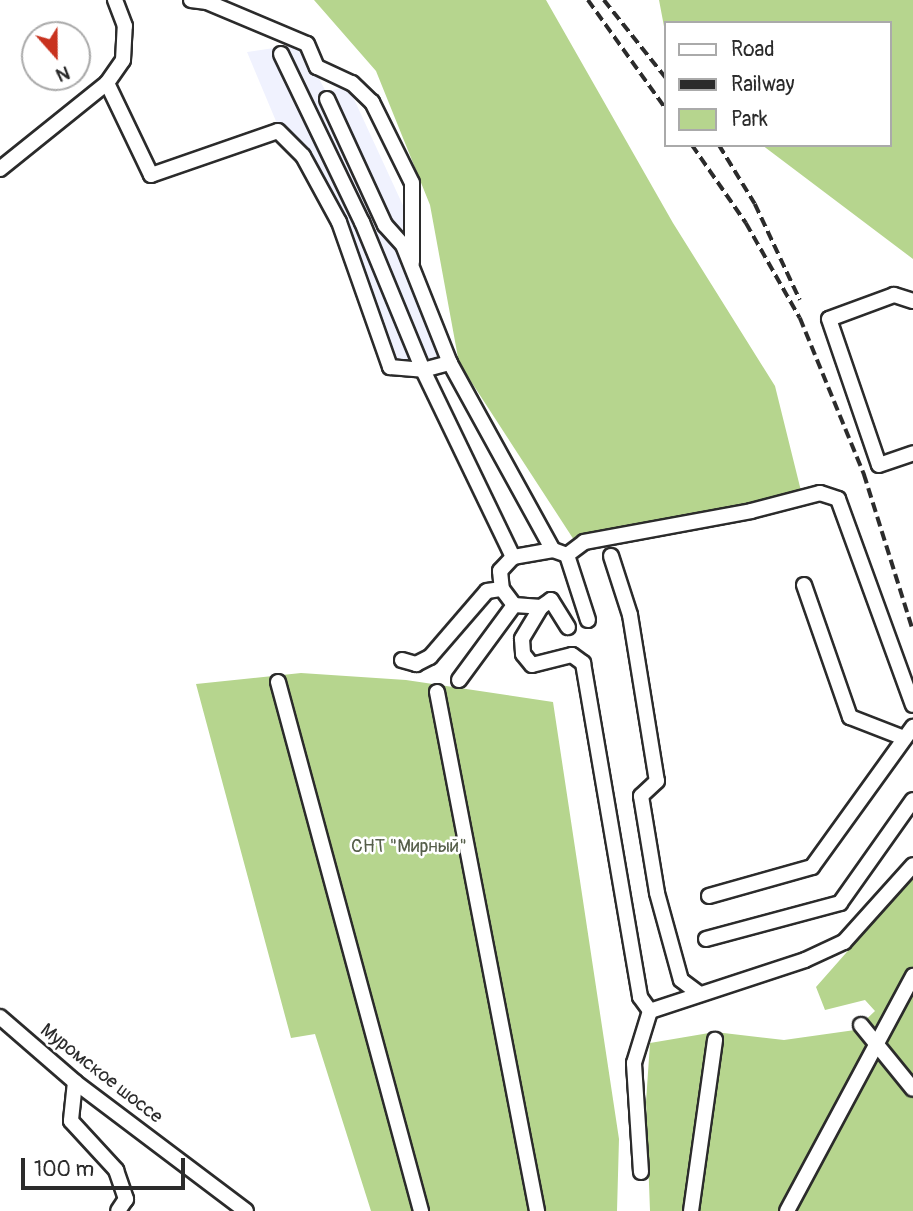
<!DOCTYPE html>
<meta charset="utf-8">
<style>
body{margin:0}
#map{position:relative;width:913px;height:1211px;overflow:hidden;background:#fff;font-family:Pangolin,sans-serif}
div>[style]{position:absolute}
.built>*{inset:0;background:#f0f2fe}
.green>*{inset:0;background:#b6d58e}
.roads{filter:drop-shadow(2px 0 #2b2b2b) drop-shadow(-2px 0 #2b2b2b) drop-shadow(0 2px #2b2b2b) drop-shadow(0 -2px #2b2b2b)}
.minor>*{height:14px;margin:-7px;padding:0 7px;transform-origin:7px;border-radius:7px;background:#fff}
.rail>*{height:3.5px;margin-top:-1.75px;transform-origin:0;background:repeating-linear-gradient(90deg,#2b2b2b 0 10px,transparent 0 15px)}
span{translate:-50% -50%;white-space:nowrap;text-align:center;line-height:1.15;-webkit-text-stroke:5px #fff;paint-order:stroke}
.park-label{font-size:19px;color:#555e49}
.street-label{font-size:19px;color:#2b2b2b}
.legend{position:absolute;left:664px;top:21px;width:228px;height:126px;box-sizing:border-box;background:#fff;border:2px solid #aaa;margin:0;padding:9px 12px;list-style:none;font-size:21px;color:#2b2b2b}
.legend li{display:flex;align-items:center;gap:14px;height:35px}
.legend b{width:35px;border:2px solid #aaa}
.north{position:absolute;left:21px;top:21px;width:70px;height:70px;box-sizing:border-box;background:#fff;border:2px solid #aaa;border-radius:50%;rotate:159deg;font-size:19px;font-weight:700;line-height:28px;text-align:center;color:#2b2b2b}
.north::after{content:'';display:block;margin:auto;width:24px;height:32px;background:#c8321e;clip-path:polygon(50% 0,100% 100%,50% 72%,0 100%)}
.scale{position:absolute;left:21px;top:1158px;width:164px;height:32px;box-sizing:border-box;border:4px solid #2b2b2b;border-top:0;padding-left:9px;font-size:21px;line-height:24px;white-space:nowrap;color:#2b2b2b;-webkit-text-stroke:5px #fff;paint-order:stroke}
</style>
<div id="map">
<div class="built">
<div style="clip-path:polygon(301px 44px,326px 92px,348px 86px,406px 212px,402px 239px,442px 358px,426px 366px,396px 362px,343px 219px,278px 126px,247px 52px)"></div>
</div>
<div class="green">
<div style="clip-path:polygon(314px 0,546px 0,673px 223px,775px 386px,802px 495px,574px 540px,459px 363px,430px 205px,376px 71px)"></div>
<div style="clip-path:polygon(659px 0,913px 0,913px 259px,762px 145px,890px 145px,890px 23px,666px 23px,666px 37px)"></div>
<div style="clip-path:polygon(301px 673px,406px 680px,553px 702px,619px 1139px,617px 1211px,371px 1211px,315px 1034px,291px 1038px,196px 684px)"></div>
<div style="clip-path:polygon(913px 877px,913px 1211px,650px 1211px,646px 1102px,650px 1043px,715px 1032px,784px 1040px,855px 1030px,875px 1011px,865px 1000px,825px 1010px,816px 987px)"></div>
</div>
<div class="roads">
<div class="minor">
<div style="left:191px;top:0;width:16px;rotate:7deg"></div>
<div style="left:207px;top:2px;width:108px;rotate:22.8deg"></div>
<div style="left:307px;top:44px;width:25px;rotate:67deg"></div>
<div style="left:317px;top:67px;width:38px;rotate:25deg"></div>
<div style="left:352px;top:83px;width:28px;rotate:44deg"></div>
<div style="left:372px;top:102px;width:90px;rotate:63.7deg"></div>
<div style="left:412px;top:183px;width:79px;rotate:90deg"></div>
<div style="left:281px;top:54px;width:187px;rotate:64.3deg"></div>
<div style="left:362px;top:222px;width:160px;rotate:67.6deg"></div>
<div style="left:423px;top:370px;width:208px;rotate:64.3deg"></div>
<div style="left:107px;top:83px;width:102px;rotate:64.4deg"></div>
<div style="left:151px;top:175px;width:134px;rotate:-19.1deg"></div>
<div style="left:278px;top:131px;width:35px;rotate:45deg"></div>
<div style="left:303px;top:156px;width:75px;rotate:61.4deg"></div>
<div style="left:339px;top:222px;width:154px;rotate:70.6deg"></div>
<div style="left:390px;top:367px;width:33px;rotate:5deg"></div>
<div style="left:423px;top:370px;width:28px;rotate:-15deg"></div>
<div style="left:327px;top:99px;width:139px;rotate:65.3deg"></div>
<div style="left:385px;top:225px;width:27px;rotate:48deg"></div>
<div style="left:403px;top:245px;width:127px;rotate:68.3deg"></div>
<div style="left:450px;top:363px;width:213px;rotate:61.2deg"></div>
<div style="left:0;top:169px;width:137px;rotate:-38.8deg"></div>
<div style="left:107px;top:83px;width:28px;rotate:-55deg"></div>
<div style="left:123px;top:60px;width:34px;rotate:-87deg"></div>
<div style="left:125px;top:26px;width:28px;rotate:-111deg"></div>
<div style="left:913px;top:301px;width:20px;rotate:-162deg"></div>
<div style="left:894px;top:295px;width:69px;rotate:159.7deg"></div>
<div style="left:829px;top:319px;width:154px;rotate:71.1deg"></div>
<div style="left:879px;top:465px;width:36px;rotate:-19deg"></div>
<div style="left:567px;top:555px;width:21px;rotate:-37deg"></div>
<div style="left:584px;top:542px;width:170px;rotate:-10.5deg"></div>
<div style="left:751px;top:511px;width:71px;rotate:-14.6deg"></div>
<div style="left:820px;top:493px;width:19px;rotate:18deg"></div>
<div style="left:838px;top:499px;width:219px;rotate:70deg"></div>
<div style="left:611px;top:556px;width:62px;rotate:72.1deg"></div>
<div style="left:630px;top:615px;width:168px;rotate:80.8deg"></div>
<div style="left:657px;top:781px;width:22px;rotate:137deg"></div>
<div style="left:641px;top:796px;width:98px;rotate:80.6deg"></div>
<div style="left:657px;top:893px;width:90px;rotate:74.6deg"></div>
<div style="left:681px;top:980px;width:21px;rotate:37deg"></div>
<div style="left:804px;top:585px;width:140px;rotate:70.8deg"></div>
<div style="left:850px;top:717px;width:58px;rotate:21.3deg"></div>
<div style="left:541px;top:607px;width:12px;rotate:-35deg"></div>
<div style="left:551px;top:600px;width:32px;rotate:58deg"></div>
<div style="left:588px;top:620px;width:68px;rotate:-107.9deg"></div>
<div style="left:567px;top:555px;width:15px;rotate:-160deg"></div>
<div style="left:553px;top:550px;width:41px;rotate:170.1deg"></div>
<div style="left:513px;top:557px;width:19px;rotate:133deg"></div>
<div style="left:500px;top:571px;width:18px;rotate:84deg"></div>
<div style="left:502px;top:589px;width:20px;rotate:53deg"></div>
<div style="left:514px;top:605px;width:27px;rotate:4deg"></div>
<div style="left:541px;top:607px;width:37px;rotate:121deg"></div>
<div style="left:522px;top:639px;width:15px;rotate:86deg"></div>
<div style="left:523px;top:654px;width:14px;rotate:51deg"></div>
<div style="left:532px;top:665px;width:41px;rotate:-14deg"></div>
<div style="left:572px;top:655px;width:14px;rotate:36deg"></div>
<div style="left:583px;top:663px;width:339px;rotate:80.3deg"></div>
<div style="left:640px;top:997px;width:17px;rotate:54deg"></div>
<div style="left:402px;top:660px;width:15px;rotate:16deg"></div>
<div style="left:416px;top:664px;width:16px;rotate:-27deg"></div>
<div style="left:430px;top:657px;width:87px;rotate:-49.2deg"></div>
<div style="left:487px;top:591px;width:15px;rotate:-8deg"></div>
<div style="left:459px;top:680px;width:93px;rotate:-53.7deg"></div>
<div style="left:278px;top:682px;width:548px;rotate:74.87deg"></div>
<div style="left:437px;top:692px;width:529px;rotate:79.09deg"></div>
<div style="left:709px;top:896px;width:107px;rotate:-15.7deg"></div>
<div style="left:812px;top:867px;width:173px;rotate:-54.2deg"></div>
<div style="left:706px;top:939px;width:139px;rotate:-15deg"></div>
<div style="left:840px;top:903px;width:126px;rotate:-54.7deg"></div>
<div style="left:0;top:1017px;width:99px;rotate:40.9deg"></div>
<div style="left:75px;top:1082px;width:214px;rotate:37deg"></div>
<div style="left:861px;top:1025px;width:82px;rotate:50.9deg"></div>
<div style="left:75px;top:1082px;width:39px;rotate:96deg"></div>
<div style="left:71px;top:1121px;width:67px;rotate:47.4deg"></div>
<div style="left:116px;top:1170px;width:31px;rotate:71deg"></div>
<div style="left:126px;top:1199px;width:14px;rotate:124deg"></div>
<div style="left:641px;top:1172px;width:109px;rotate:-93.7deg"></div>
<div style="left:634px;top:1063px;width:54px;rotate:-72.9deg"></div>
<div style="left:650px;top:1011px;width:163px;rotate:-18.2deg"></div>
<div style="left:805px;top:960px;width:43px;rotate:-24.8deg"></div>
<div style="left:844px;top:942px;width:103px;rotate:-48.1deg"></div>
<div style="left:691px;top:1211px;width:173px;rotate:-82deg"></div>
<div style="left:787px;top:1211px;width:267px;rotate:-61.8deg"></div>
</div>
</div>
<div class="rail">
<div style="left:588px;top:0;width:134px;rotate:54.4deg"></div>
<div style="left:604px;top:0;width:100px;rotate:51.5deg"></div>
<div style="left:692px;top:145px;width:95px;rotate:55.3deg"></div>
<div style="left:746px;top:223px;width:109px;rotate:60.4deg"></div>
<div style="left:800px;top:318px;width:169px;rotate:67.7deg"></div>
<div style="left:864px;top:474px;width:164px;rotate:72.6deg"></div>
<div style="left:719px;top:145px;width:69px;rotate:58.6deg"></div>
<div style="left:755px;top:204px;width:106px;rotate:64.9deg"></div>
</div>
<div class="park-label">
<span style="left:409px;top:847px">СНТ "Мирный"</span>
</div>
<div class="street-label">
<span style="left:101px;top:1074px;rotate:38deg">Муромское шоссе</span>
</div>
<ul class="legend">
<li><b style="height:9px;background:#fff"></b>Road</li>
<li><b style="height:9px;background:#2b2b2b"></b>Railway</li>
<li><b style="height:19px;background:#b6d58e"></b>Park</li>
</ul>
<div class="north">N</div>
<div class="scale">100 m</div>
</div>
